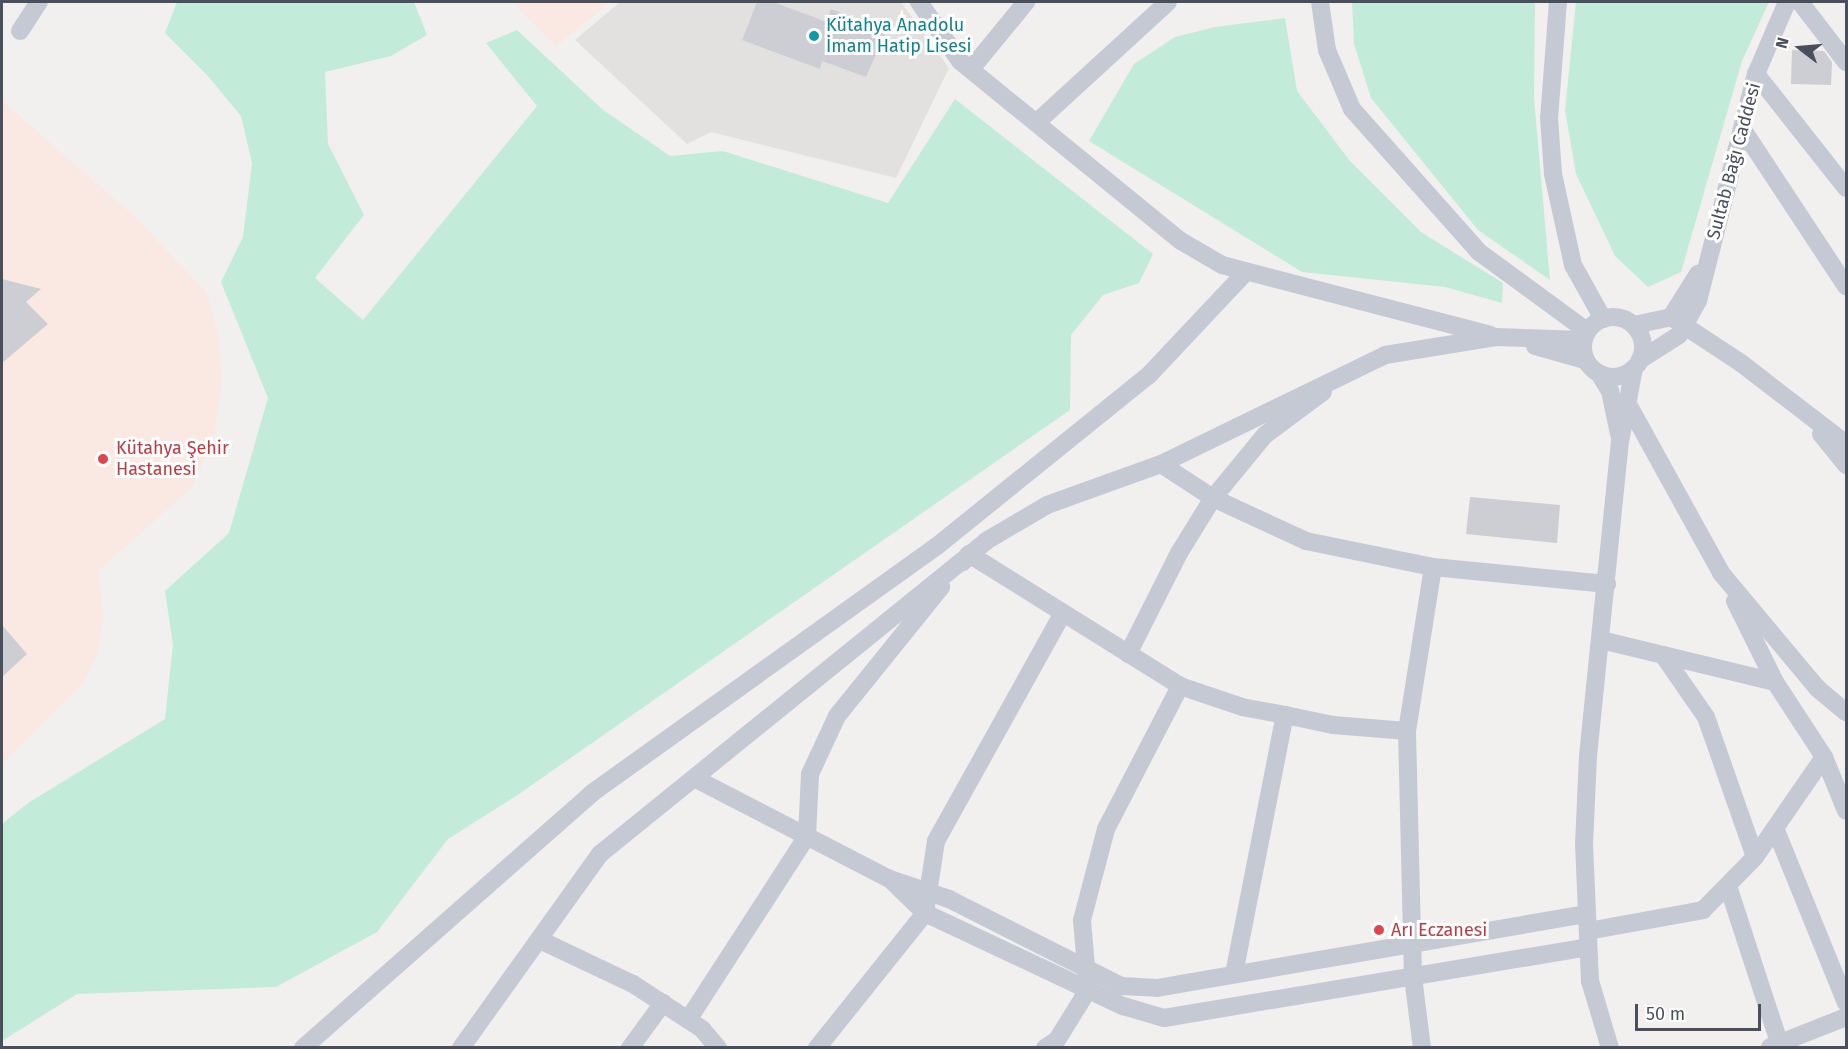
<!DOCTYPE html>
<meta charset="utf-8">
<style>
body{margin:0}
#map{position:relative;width:1848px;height:1049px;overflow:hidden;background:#f1f0ef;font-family:"Fira Sans",sans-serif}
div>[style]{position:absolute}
.education>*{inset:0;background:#e2e1e0}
.medical>*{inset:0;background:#f9e9e2}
.green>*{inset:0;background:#c2ebda}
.building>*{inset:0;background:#cdced3}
.minor>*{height:18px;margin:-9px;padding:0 9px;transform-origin:9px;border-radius:9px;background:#c4c9d3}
.minor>.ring{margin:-9px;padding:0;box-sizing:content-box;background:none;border:18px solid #c4c9d3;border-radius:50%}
.dots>*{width:16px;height:16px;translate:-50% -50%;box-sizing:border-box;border:3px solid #fff;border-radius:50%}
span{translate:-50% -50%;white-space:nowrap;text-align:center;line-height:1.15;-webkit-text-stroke:6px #fff;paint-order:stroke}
.culture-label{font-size:18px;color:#0d838f}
.left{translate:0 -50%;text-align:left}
.street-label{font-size:18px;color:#494f5b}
.health-label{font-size:18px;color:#be3a42}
.frame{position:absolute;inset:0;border:3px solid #494f5b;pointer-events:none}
.north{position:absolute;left:1770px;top:18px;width:60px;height:60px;-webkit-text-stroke:4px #fff;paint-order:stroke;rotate:286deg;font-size:16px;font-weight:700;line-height:24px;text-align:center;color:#494f5b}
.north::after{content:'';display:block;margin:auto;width:21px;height:27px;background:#494f5b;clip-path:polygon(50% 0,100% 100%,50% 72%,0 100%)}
.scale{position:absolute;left:1635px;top:1004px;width:126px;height:27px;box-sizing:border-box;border:3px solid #494f5b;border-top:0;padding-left:8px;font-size:18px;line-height:21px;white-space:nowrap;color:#494f5b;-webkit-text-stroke:4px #fff;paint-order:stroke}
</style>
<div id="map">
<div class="education">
<div style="clip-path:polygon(620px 2px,901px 2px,949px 68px,896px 178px,711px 132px,687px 144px,575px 40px)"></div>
</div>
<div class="medical">
<div style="clip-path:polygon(513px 2px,610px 2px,556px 47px)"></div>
<div style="clip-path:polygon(2px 101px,134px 216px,206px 292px,217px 329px,222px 379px,215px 431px,193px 487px,98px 571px,103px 614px,97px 655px,83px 683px,2px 763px)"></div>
</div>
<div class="green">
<div style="clip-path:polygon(177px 2px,414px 2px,427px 35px,391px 56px,325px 72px,328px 144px,364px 215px,315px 278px,363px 320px,537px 106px,486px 43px,517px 30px,602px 109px,670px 156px,723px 151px,888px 203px,955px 99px,1153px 254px,1139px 283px,1103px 295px,1071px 335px,1070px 410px,516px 796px,448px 839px,377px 932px,276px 987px,77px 994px,2px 1041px,2px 824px,28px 803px,165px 719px,173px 645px,165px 591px,229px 533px,268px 398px,221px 282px,243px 237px,252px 163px,241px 116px,207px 75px,165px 33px)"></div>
<div style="clip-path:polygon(1352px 2px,1535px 2px,1534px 98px,1550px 280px,1478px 230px,1371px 98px,1354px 44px)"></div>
<div style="clip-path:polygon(1576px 2px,1769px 2px,1742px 61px,1681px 272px,1648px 287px,1615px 256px,1576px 174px,1565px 110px)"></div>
<div style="clip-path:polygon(1285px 18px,1297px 91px,1350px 161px,1421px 232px,1503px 283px,1502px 303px,1445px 287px,1302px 272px,1089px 141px,1134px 64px,1175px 37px,1215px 27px)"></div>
</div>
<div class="building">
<div style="clip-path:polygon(757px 2px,773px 2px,827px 22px,831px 9px,886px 31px,866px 77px,822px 61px,820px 69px,742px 40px)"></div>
<div style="clip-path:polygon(1792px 50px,1824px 51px,1832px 62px,1831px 85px,1791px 84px)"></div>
<div style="clip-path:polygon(2px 279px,41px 289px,26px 302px,48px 324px,2px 363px)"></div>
<div style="clip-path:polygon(1470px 497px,1560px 505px,1557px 543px,1466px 534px)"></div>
<div style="clip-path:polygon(2px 625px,27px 654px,2px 677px)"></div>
</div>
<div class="minor">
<div style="left:919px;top:2px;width:72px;rotate:55.2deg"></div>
<div style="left:960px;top:61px;width:285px;rotate:39.2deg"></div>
<div style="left:1181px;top:241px;width:48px;rotate:30.3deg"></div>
<div style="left:1222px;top:265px;width:277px;rotate:14.6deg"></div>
<div style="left:1320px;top:2px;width:49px;rotate:81.7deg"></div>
<div style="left:1327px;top:50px;width:64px;rotate:67deg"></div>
<div style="left:1352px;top:109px;width:191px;rotate:48.4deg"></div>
<div style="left:1479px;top:252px;width:134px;rotate:36.2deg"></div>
<div style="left:1558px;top:2px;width:116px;rotate:94.4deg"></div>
<div style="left:1549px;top:118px;width:56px;rotate:85.9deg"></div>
<div style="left:1553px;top:174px;width:93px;rotate:77.6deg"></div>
<div style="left:1573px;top:265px;width:62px;rotate:60.9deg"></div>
<div style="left:1800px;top:2px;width:76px;rotate:52.5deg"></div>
<div style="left:20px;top:31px;width:35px;rotate:-57deg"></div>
<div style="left:971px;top:69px;width:87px;rotate:-50.6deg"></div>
<div style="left:1756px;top:74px;width:145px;rotate:51.7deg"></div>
<div style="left:1036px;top:123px;width:179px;rotate:-42.5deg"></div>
<div style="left:1743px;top:130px;width:187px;rotate:56.6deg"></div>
<div class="ring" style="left:1583px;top:317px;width:42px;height:42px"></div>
<div style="left:1671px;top:317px;width:84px;rotate:33.3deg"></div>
<div style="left:1741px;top:363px;width:133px;rotate:37.6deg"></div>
<div style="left:1634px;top:325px;width:38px;rotate:-12deg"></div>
<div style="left:1671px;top:317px;width:51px;rotate:-57.9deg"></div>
<div style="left:1535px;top:346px;width:52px;rotate:15.6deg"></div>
<div style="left:1640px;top:360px;width:46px;rotate:-32.7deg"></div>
<div style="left:1679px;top:335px;width:39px;rotate:-61deg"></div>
<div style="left:1698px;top:301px;width:234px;rotate:-75.7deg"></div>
<div style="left:1756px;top:74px;width:78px;rotate:-66.7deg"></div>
<div style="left:1600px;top:375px;width:19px;rotate:58deg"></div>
<div style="left:1610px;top:391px;width:44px;rotate:78.2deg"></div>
<div style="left:1629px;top:406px;width:191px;rotate:61.1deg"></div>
<div style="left:1721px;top:573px;width:150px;rotate:50.1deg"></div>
<div style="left:1817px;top:688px;width:38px;rotate:40deg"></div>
<div style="left:1821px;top:434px;width:40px;rotate:51deg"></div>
<div style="left:1161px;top:464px;width:62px;rotate:33.2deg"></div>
<div style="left:1213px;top:498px;width:102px;rotate:24.8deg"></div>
<div style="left:1306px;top:541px;width:130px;rotate:11.6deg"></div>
<div style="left:1433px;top:567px;width:175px;rotate:5.6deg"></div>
<div style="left:963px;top:562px;width:10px;rotate:-53deg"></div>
<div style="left:969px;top:554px;width:249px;rotate:32deg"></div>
<div style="left:1180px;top:686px;width:65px;rotate:18.7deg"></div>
<div style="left:1242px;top:707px;width:44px;rotate:10.5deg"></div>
<div style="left:1285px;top:715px;width:49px;rotate:11.8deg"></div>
<div style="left:1333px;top:725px;width:74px;rotate:4.6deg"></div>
<div style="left:1735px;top:601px;width:90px;rotate:63.7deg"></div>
<div style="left:1775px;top:682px;width:90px;rotate:56.8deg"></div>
<div style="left:1824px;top:757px;width:58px;rotate:67.8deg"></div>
<div style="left:1601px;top:640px;width:179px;rotate:13.6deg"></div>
<div style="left:1128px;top:654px;width:113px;rotate:-63.2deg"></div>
<div style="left:1179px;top:553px;width:65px;rotate:-58.3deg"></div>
<div style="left:1213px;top:498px;width:82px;rotate:-50.5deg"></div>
<div style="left:1265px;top:435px;width:72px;rotate:-36.6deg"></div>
<div style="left:1663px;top:655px;width:75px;rotate:55.3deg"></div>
<div style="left:1706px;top:717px;width:148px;rotate:70.7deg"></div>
<div style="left:694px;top:778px;width:220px;rotate:27.3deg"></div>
<div style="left:890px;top:879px;width:62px;rotate:18.7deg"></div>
<div style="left:949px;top:899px;width:193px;rotate:26.8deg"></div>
<div style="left:1121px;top:986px;width:36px;rotate:3deg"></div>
<div style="left:1157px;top:988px;width:436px;rotate:-9.8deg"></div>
<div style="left:1775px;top:828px;width:189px;rotate:67.9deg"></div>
<div style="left:893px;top:882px;width:45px;rotate:44.1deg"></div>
<div style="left:925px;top:913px;width:219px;rotate:25.2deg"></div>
<div style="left:1123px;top:1006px;width:43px;rotate:16.3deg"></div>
<div style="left:1164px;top:1018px;width:430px;rotate:-9.5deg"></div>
<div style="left:1728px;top:886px;width:170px;rotate:71.9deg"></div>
<div style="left:1588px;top:931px;width:117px;rotate:-10.3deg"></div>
<div style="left:1703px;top:910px;width:74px;rotate:-45.5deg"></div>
<div style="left:1755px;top:857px;width:121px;rotate:-55.4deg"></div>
<div style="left:540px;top:940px;width:103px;rotate:25.3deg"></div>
<div style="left:633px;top:984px;width:82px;rotate:33.1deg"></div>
<div style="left:702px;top:1029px;width:25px;rotate:50deg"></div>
<div style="left:1234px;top:974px;width:264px;rotate:-78.9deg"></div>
<div style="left:688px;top:1020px;width:219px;rotate:-57.1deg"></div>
<div style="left:807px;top:836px;width:62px;rotate:-87.2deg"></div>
<div style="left:810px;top:774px;width:64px;rotate:-65deg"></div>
<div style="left:837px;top:716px;width:166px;rotate:-51.1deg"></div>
<div style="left:1770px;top:1047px;width:82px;rotate:-21.5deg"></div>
<div style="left:303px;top:1048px;width:385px;rotate:-41.4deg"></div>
<div style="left:592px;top:793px;width:424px;rotate:-35.6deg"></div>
<div style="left:937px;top:546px;width:271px;rotate:-38.9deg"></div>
<div style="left:1148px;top:376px;width:143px;rotate:-46.7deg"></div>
<div style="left:461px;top:1048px;width:239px;rotate:-54.4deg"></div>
<div style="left:600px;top:854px;width:497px;rotate:-39deg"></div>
<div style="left:986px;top:541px;width:71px;rotate:-30.5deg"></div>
<div style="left:1047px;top:505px;width:121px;rotate:-19.8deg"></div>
<div style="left:1161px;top:464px;width:249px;rotate:-25.9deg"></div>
<div style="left:1385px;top:355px;width:112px;rotate:-9.2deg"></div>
<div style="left:1496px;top:337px;width:87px;rotate:2deg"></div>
<div style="left:630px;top:1048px;width:56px;rotate:-53.7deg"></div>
<div style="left:817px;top:1048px;width:173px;rotate:-51.3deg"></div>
<div style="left:925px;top:913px;width:73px;rotate:-81.3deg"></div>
<div style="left:936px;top:841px;width:261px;rotate:-60.9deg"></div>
<div style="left:1045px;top:1048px;width:14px;rotate:-34deg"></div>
<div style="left:1057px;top:1040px;width:59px;rotate:-58.2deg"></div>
<div style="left:1088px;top:990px;width:70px;rotate:-94.9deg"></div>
<div style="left:1082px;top:920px;width:94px;rotate:-75.2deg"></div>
<div style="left:1106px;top:829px;width:161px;rotate:-62.6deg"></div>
<div style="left:1422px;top:1048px;width:72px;rotate:-97.2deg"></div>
<div style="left:1413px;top:977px;width:246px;rotate:-91.4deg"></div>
<div style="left:1407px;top:731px;width:166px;rotate:-81deg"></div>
<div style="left:1610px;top:1048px;width:70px;rotate:-106.6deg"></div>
<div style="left:1590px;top:981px;width:137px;rotate:-92.5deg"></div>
<div style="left:1584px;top:844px;width:88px;rotate:-87.4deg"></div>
<div style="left:1588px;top:756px;width:316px;rotate:-84.2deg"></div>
<div style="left:1620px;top:442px;width:75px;rotate:-79.3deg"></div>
</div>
<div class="dots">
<div style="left:814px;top:36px;background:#0f9aa8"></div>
<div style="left:103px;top:459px;background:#e0444e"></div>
<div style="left:1379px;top:930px;background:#e0444e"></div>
</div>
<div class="culture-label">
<span class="left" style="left:826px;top:36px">Kütahya Anadolu<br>İmam Hatip Lisesi</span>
</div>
<div class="street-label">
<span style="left:1734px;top:161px;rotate:-75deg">Sultab Bağı Caddesi</span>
</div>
<div class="health-label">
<span class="left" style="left:116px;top:459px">Kütahya Şehir<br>Hastanesi</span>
<span class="left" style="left:1391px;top:930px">Arı Eczanesi</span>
</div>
<div class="frame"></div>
<div class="north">N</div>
<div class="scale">50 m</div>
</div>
